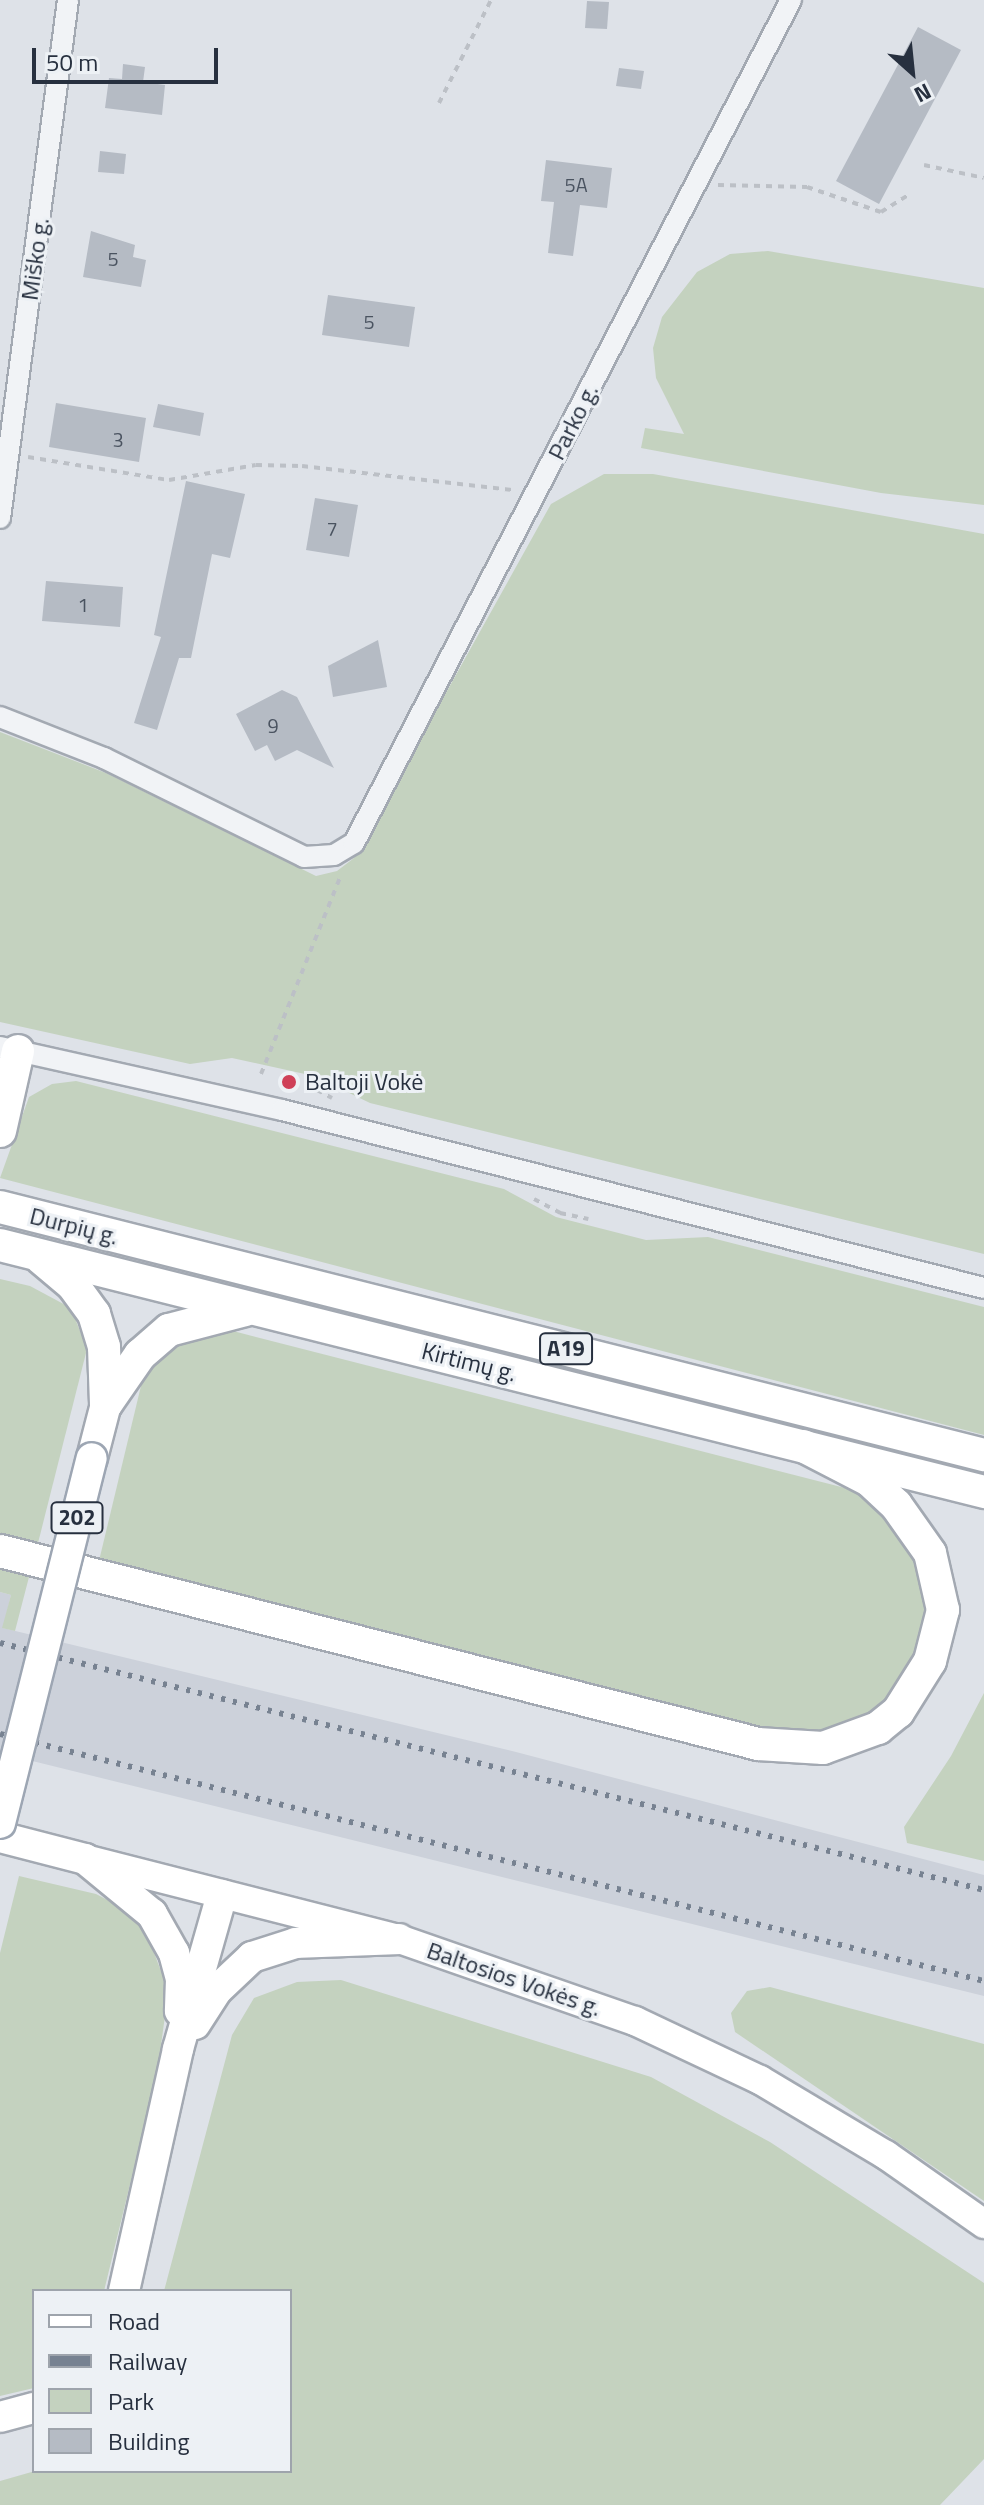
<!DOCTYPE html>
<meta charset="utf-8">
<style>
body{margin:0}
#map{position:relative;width:984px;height:2505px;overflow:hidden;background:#dee2e8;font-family:"Titillium Web",sans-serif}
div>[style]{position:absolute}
.built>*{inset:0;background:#ccd1da}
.green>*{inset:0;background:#c4d2bf}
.building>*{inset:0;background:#b5bbc4}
.path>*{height:4px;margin-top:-2px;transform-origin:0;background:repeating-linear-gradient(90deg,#bcc0c6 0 6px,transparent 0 12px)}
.roads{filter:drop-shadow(2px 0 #a3a9b2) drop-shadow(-2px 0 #a3a9b2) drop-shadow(0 2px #a3a9b2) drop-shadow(0 -2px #a3a9b2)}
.minor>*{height:20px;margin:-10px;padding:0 10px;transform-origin:10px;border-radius:10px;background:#f1f3f6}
.secondary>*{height:28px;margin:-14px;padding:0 14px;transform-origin:14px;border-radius:14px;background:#fff}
.primary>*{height:30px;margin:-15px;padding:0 15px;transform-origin:15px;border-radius:15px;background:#fff}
.trunk>*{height:32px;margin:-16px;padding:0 16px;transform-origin:16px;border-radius:16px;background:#fff}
.rail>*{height:6px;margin-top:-3px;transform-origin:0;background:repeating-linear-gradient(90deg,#778291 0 4px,transparent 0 12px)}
.bridges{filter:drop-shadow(2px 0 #9da6b3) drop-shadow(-2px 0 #9da6b3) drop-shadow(0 2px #9da6b3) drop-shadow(0 -2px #9da6b3)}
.primary-bridge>*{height:30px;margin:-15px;padding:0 15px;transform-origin:15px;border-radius:15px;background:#fff}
.dots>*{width:22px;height:22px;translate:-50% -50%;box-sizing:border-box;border:4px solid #edf1f5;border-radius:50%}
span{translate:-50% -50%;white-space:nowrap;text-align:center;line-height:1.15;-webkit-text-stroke:6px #edf1f5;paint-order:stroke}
.number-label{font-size:20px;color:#4a5360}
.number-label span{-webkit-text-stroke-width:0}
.shield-label span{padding:2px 6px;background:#edf1f5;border:2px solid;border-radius:6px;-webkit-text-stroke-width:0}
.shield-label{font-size:22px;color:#27303f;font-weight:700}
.street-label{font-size:24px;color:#27303f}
.poi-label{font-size:24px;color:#27303f}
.left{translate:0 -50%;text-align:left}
.legend{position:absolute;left:32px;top:2289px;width:260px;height:184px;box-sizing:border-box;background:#edf1f5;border:2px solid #9ea4ac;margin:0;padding:10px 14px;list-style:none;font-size:24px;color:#27303f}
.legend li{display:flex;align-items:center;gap:16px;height:40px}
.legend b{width:40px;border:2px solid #9ea4ac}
.north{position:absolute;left:872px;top:32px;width:80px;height:80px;-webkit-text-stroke:6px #edf1f5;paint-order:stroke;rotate:153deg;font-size:22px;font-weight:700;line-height:32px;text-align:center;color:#27303f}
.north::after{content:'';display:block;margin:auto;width:28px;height:36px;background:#27303f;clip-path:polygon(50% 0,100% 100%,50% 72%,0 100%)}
.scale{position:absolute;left:32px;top:48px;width:186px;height:36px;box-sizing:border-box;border:4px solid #27303f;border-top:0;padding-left:10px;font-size:24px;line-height:28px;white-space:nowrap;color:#27303f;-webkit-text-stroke:6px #edf1f5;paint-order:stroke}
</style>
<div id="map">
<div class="built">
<div style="clip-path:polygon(0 1592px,11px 1595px,3px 1628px,516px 1752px,984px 1875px,984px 1996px,0 1753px)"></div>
</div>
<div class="green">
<div style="clip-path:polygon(768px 251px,984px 288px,984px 505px,881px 493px,641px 448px,645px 428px,684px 434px,656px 378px,653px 348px,662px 317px,697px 272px,730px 254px)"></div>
<div style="clip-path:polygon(604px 474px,653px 474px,984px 534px,984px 1254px,370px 1103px,314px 1076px,232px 1058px,190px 1064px,0 1022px,0 732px,106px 773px,316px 876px,337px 871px,354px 858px,551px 504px)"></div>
<div style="clip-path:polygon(76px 1081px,504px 1189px,556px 1217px,646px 1240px,708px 1237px,984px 1307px,984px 1435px,0 1178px,29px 1097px,52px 1084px)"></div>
<div style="clip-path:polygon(0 1279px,30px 1286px,71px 1308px,87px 1349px,36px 1551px,0 1539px)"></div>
<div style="clip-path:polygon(213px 1330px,233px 1331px,853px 1490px,869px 1498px,905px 1533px,930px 1592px,925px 1644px,899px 1693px,865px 1722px,793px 1740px,98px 1565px,146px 1365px,171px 1343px)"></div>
<div style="clip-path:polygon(0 1568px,29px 1577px,15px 1631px,2px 1628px,11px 1595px,0 1592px)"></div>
<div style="clip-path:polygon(984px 1693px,984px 1861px,907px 1843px,904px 1827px,951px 1756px)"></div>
<div style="clip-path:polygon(19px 1876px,96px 1894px,123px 1908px,145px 1929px,164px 1979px,165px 2016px,157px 2074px,104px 2291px,34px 2291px,34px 2388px,0 2396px,0 1953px)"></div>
<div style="clip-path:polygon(341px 1980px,651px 2077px,770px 2142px,984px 2283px,984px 2459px,940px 2505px,0 2505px,0 2481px,35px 2471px,290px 2471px,290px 2291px,164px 2291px,232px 2035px,254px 1998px,297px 1982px)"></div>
<div style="clip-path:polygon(770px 1987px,984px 2044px,984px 2201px,735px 2032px,731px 2013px,747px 1991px)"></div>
</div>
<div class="building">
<div style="clip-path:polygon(587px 1px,609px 2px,607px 29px,585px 28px)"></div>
<div style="clip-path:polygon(918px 27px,961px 50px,879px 204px,836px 181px)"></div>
<div style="clip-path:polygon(123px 64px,145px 67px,143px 82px,165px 85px,162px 115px,105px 108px,109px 78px,122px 79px)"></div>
<div style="clip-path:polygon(619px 68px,644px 71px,641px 89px,616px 86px)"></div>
<div style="clip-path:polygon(100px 151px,126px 154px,124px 174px,98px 172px)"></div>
<div style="clip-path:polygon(546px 160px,612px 168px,607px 208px,580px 205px,573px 256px,548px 253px,554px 202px,541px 201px)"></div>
<div style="clip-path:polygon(91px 231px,135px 245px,133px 257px,146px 260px,141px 287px,83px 277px)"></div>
<div style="clip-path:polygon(328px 295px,415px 307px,409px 347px,322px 335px)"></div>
<div style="clip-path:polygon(56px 403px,146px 418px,139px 462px,49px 447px)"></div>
<div style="clip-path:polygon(158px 404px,204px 413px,200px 436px,153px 427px)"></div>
<div style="clip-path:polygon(186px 481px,245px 494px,230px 558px,212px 554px,191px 658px,179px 658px,157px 730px,134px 723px,161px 637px,154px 635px)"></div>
<div style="clip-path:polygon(315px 498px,358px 505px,349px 557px,306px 550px)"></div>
<div style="clip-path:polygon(46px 581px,123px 587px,120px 627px,42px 621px)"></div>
<div style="clip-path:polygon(378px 640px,387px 687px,333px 697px,328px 666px)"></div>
<div style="clip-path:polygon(282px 690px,297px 697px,334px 768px,297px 750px,275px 761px,267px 745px,255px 751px,236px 714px)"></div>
</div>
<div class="path">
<div style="left:439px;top:103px;width:115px;rotate:-63.2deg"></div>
<div style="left:924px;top:165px;width:61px;rotate:12.2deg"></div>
<div style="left:718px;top:185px;width:89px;rotate:1.3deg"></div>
<div style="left:807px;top:187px;width:78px;rotate:18.7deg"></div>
<div style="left:881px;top:212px;width:31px;rotate:-32deg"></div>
<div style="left:28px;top:457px;width:143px;rotate:9.3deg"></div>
<div style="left:169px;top:480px;width:88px;rotate:-9.8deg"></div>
<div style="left:256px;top:465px;width:46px;rotate:1.2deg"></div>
<div style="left:302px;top:466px;width:213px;rotate:6.5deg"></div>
<div style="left:261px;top:1074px;width:214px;rotate:-68.1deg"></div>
<div style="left:317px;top:1090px;width:17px;rotate:28deg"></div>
<div style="left:534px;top:1199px;width:30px;rotate:28deg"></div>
<div style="left:560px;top:1213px;width:29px;rotate:12deg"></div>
</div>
<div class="roads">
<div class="minor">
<div style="left:0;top:518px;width:522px;rotate:-82.52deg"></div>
<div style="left:0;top:717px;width:112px;rotate:21.5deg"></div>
<div style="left:104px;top:758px;width:223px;rotate:26.3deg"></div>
<div style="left:304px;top:857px;width:30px;rotate:-4deg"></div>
<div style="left:334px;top:855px;width:23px;rotate:-31deg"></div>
<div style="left:354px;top:843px;width:950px;rotate:-62.6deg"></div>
<div style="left:0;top:1047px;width:289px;rotate:12.6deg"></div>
<div style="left:282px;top:1110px;width:724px;rotate:14.23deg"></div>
</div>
<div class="secondary">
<div style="left:85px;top:1859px;width:324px;rotate:14.3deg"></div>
<div style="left:399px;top:1939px;width:250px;rotate:19.2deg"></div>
<div style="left:635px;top:2021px;width:138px;rotate:25.3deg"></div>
<div style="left:760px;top:2080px;width:147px;rotate:30.8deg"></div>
<div style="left:886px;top:2155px;width:120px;rotate:35.1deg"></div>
</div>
<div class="primary">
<div style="left:92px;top:1458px;width:56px;rotate:-75.5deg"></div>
<div style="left:0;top:1837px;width:88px;rotate:14.5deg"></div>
<div style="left:85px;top:1859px;width:87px;rotate:39.4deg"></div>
<div style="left:152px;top:1914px;width:45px;rotate:60.6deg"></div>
<div style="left:174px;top:1953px;width:27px;rotate:75deg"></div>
<div style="left:181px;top:1979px;width:32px;rotate:92deg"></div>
<div style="left:195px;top:2024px;width:40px;rotate:-57.1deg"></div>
<div style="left:217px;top:1990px;width:48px;rotate:-43.3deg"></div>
<div style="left:252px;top:1957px;width:46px;rotate:-17.7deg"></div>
<div style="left:296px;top:1943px;width:103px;rotate:-2.2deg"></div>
<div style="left:124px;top:2291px;width:248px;rotate:-77.4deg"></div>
<div style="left:178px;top:2049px;width:160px;rotate:-74.1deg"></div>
<div style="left:0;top:2417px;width:35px;rotate:-15deg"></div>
</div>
<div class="trunk">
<div style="left:0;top:1131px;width:82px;rotate:-77.3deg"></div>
<div style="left:0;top:1207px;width:1015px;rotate:14.15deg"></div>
<div style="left:0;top:1245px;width:1015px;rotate:14.09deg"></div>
<div style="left:41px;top:1258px;width:42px;rotate:40.2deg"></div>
<div style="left:73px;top:1285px;width:36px;rotate:54deg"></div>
<div style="left:94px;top:1314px;width:34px;rotate:73deg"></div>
<div style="left:104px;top:1347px;width:57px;rotate:88deg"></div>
<div style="left:106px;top:1404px;width:60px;rotate:-55.2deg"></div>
<div style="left:140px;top:1355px;width:38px;rotate:-41deg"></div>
<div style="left:169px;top:1330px;width:79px;rotate:-14.7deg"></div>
<div style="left:0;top:1551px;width:782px;rotate:14.28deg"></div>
<div style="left:758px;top:1744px;width:65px;rotate:3.5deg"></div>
<div style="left:823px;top:1748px;width:59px;rotate:-20deg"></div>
<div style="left:878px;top:1728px;width:26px;rotate:-39deg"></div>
<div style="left:898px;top:1712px;width:60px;rotate:-57.9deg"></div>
<div style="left:930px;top:1661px;width:53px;rotate:-75.7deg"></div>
<div style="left:943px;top:1610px;width:58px;rotate:-102.8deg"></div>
<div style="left:930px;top:1553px;width:59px;rotate:-125.3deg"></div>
<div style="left:896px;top:1505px;width:37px;rotate:-137deg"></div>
<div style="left:869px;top:1480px;width:74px;rotate:-152.7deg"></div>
</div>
</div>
<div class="rail">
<div style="left:0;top:1643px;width:1015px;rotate:14.09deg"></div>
<div style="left:0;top:1734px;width:1015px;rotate:14.09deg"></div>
</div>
<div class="bridges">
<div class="primary-bridge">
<div style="left:0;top:1823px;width:376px;rotate:-75.9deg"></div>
</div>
</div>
<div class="dots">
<div style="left:289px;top:1082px;background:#cf4058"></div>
</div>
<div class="number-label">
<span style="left:576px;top:184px">5A</span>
<span style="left:113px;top:258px">5</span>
<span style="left:369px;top:321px">5</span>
<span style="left:118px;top:439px">3</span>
<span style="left:332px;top:528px">7</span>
<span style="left:83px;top:604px">1</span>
<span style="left:273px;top:725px">9</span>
</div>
<div class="shield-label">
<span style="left:566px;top:1349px">A19</span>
<span style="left:77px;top:1518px">202</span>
</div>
<div class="street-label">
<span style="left:35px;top:259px;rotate:-82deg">Miško g.</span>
<span style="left:573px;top:422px;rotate:-63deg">Parko g.</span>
<span style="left:74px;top:1226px;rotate:14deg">Durpių g.</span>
<span style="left:469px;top:1362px;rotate:14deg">Kirtimų g.</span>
<span style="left:514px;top:1979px;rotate:19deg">Baltosios Vokės g.</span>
</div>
<div class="poi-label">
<span class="left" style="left:305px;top:1082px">Baltoji Vokė</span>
</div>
<ul class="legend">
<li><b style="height:10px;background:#fff"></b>Road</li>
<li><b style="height:10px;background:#778291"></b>Railway</li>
<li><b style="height:22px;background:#c4d2bf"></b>Park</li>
<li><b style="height:22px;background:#b5bbc4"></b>Building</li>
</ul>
<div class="north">N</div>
<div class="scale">50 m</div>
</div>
